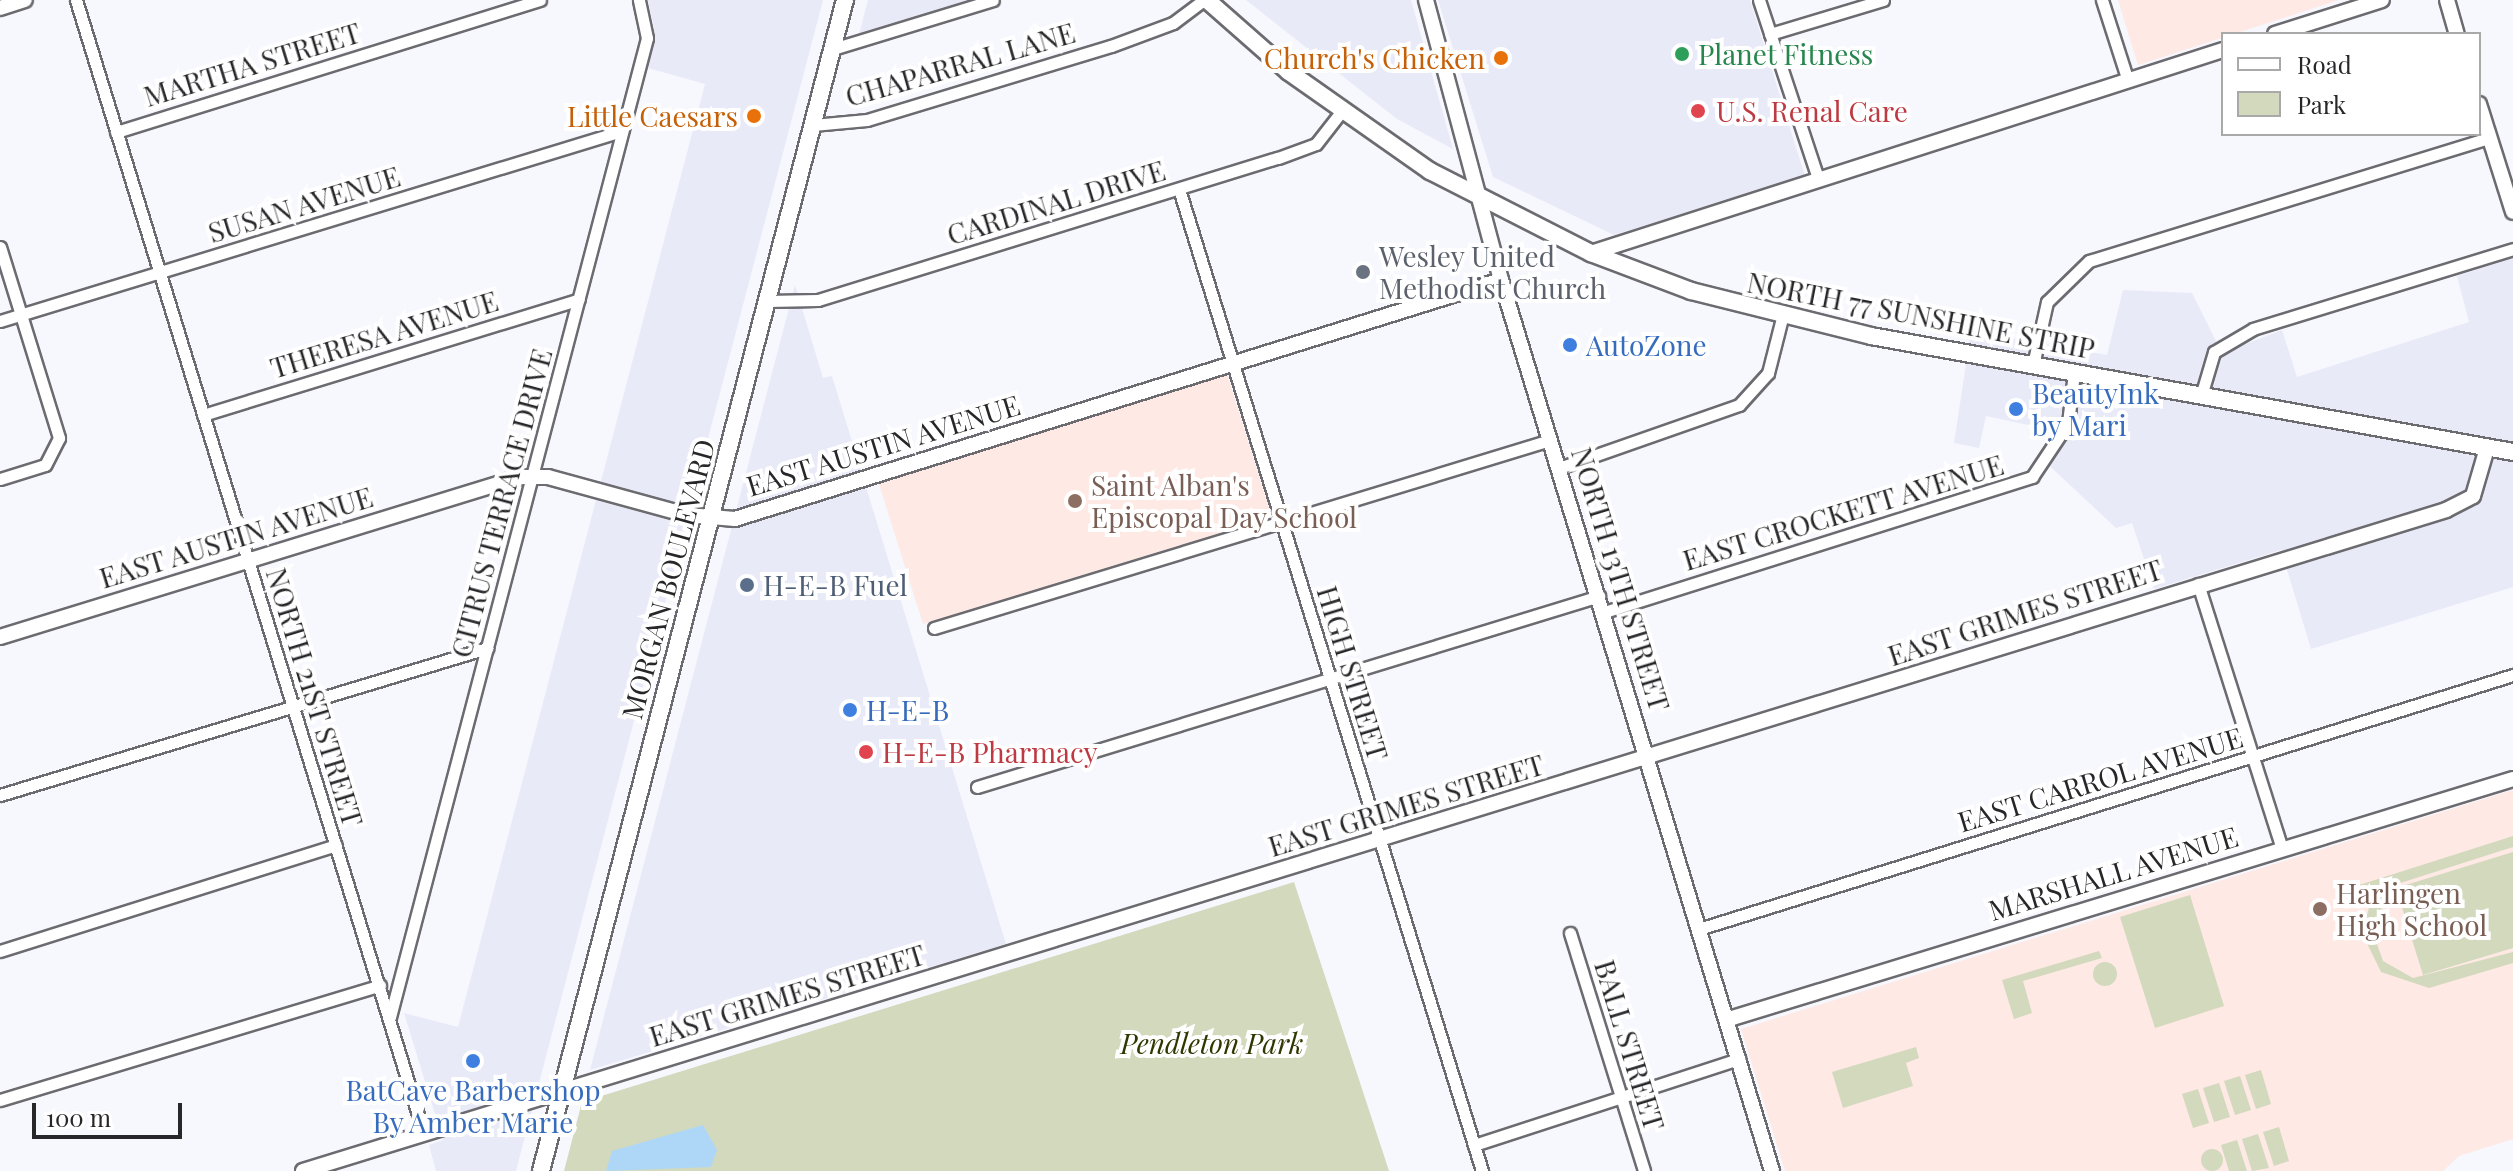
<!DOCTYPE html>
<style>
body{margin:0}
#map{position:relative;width:2513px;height:1171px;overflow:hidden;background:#f7f7fe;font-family:"Playfair Display",serif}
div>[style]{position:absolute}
.built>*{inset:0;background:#e9eaf8}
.education>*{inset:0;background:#fee9e4}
.green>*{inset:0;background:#d2d9bd}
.round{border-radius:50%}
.water>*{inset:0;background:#aed7f7}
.roads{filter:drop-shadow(2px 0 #6b6b70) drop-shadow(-2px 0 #6b6b70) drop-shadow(0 2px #6b6b70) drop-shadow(0 -2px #6b6b70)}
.minor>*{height:11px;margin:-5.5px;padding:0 5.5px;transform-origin:5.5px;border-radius:5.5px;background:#fff}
.tertiary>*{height:14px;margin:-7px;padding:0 7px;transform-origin:7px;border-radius:7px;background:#fff}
.secondary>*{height:16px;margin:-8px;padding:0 8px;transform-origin:8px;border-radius:8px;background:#fff}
.primary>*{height:16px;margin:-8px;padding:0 8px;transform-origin:8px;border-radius:8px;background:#fff}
.dots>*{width:22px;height:22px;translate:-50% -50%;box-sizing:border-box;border:4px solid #fff;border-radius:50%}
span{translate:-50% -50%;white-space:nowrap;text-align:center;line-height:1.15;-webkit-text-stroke:8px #fff;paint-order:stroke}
.leisure-label{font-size:28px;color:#27864d}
.left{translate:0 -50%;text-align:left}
.food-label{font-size:28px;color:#c56008}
.right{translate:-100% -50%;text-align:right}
.street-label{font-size:28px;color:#27272a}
.health-label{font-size:28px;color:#be3a42}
.worship-label{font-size:28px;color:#5b616d}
.shop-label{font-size:28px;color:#366cbe}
.education-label{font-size:28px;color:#785e54}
.service-label{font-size:28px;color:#4e5e75}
.park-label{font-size:28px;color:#303701;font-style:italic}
.legend{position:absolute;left:2221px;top:32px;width:260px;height:104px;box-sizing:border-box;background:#fff;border:2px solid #a9a9aa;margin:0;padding:10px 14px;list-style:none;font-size:24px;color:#27272a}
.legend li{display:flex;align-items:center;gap:16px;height:40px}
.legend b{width:40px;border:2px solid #a9a9aa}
.scale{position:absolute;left:32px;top:1103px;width:150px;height:36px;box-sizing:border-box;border:4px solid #27272a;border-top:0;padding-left:10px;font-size:24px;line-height:28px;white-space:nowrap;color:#27272a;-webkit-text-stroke:6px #fff;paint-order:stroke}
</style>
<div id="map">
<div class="built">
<div style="clip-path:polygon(648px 0,823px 0,516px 1171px,436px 1171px,429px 1145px,443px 1140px,404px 1013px,458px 1027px,705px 84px,648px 68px,654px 27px)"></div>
<div style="clip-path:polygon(868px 0,981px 0,858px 38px)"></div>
<div style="clip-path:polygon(1246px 0,1411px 0,1453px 149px,1397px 119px)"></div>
<div style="clip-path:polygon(1438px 0,1750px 0,1805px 176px,1614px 235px,1493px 177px)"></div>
<div style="clip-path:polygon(2513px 258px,2513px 587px,2311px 649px,2281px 550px,2154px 589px,2132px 523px,2116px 528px,2040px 457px,2056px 431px,1986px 416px,1979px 448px,1954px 443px,1971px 331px,2107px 355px,2123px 290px,2192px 293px,2222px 353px,2282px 330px,2297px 377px,2469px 322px,2457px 276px)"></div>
<div style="clip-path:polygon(795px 285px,823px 378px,832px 376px,1006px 944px,590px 1070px)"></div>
</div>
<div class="education">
<div style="clip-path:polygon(2118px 0,2339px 0,2138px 65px)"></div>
<div style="clip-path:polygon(1227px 374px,1272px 517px,923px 624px,879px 484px)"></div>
<div style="clip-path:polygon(2513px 790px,2513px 1139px,2459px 1156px,2443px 1171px,1785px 1171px,1741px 1029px)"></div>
</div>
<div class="green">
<div style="clip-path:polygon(2513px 836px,2513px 847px,2391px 886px,2372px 930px,2383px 961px,2413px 978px,2513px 952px,2513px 963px,2429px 988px,2381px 972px,2362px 933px,2374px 890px,2359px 894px,2356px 886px)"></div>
<div style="clip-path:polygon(2513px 852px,2513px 948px,2423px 975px,2396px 888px)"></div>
<div style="clip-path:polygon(1294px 882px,1389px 1171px,564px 1171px,582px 1102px)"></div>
<div style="clip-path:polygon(2190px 895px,2224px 1006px,2155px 1028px,2120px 917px)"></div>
<div style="clip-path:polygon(2099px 951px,2102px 958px,2023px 981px,2032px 1013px,2014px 1019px,2002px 980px)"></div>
<div class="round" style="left:2093px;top:962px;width:24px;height:24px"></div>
<div style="clip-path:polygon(1916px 1047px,1919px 1058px,1906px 1063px,1913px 1086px,1843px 1108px,1832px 1072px)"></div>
<div style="clip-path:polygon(2261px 1070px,2271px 1104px,2256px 1109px,2245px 1075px)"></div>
<div style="clip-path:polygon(2240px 1076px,2251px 1110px,2235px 1115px,2224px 1081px)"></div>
<div style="clip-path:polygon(2219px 1083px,2230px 1117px,2214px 1122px,2203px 1088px)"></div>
<div style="clip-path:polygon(2198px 1089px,2209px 1123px,2193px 1128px,2182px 1094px)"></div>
<div style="clip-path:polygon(2279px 1127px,2289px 1161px,2274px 1166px,2263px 1132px)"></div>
<div style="clip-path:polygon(2258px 1134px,2269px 1168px,2252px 1171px,2242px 1139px)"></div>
<div style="clip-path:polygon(2237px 1140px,2247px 1171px,2229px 1171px,2221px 1145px)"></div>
<div class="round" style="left:2201px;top:1149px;width:22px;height:22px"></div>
</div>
<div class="water">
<div style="clip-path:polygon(703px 1125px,717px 1150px,711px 1167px,606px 1171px,612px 1151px)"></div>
</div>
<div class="roads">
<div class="minor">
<div style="left:76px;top:0;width:1186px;rotate:72.94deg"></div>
<div style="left:1759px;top:0;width:188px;rotate:71.7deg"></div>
<div style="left:2102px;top:0;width:85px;rotate:72.2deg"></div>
<div style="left:1770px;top:34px;width:118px;rotate:-16.7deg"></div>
<div style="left:833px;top:49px;width:167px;rotate:-17deg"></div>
<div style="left:813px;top:125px;width:54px;rotate:-5.3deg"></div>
<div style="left:867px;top:120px;width:255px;rotate:-16.9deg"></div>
<div style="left:1111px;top:46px;width:66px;rotate:-20.4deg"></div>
<div style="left:1173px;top:23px;width:39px;rotate:-37deg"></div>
<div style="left:116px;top:132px;width:444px;rotate:-17.3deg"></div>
<div style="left:1179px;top:189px;width:1028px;rotate:72.85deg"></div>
<div style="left:0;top:247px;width:200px;rotate:72.8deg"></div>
<div style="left:59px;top:438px;width:30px;rotate:117deg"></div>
<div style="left:45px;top:465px;width:47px;rotate:162.7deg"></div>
<div style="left:767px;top:301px;width:51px;rotate:-1.1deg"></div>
<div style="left:818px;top:300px;width:481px;rotate:-17.2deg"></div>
<div style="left:1278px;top:158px;width:40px;rotate:-20.2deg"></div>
<div style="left:1316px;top:144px;width:41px;rotate:-52deg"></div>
<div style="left:0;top:321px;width:649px;rotate:-17.01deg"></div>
<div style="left:2033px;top:365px;width:65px;rotate:-77.5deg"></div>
<div style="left:2047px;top:302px;width:59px;rotate:-44.3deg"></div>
<div style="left:2089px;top:261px;width:418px;rotate:-17.1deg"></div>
<div style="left:2201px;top:396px;width:46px;rotate:-73.5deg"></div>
<div style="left:2214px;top:352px;width:45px;rotate:-30.5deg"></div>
<div style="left:2253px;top:329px;width:272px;rotate:-17.1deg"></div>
<div style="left:203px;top:415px;width:393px;rotate:-17.1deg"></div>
<div style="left:1559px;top:468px;width:191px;rotate:-19.3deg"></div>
<div style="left:1739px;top:405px;width:43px;rotate:-47.8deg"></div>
<div style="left:1768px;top:373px;width:57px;rotate:-75.7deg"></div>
<div style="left:2198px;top:584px;width:278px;rotate:72.4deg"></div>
<div style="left:1604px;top:612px;width:449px;rotate:-17.5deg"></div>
<div style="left:2032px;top:477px;width:65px;rotate:-56.3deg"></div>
<div style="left:2068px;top:423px;width:50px;rotate:-83.2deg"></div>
<div style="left:934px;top:628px;width:644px;rotate:-16.97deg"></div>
<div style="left:977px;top:787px;width:651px;rotate:-17.07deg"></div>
<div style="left:0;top:795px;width:509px;rotate:-16.8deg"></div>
<div style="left:1702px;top:928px;width:850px;rotate:-17.33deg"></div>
<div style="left:1570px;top:933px;width:249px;rotate:72.7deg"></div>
<div style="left:0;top:951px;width:352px;rotate:-17.5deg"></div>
<div style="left:390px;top:1017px;width:1012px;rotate:-75.29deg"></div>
<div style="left:647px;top:38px;width:39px;rotate:-102deg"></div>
<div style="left:0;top:1100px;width:397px;rotate:-16.8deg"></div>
<div style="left:1474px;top:1145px;width:279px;rotate:-18deg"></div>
</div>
<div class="tertiary">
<div style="left:1426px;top:0;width:290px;rotate:75deg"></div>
<div style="left:1501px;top:280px;width:931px;rotate:73.08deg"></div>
<div style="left:2447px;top:0;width:35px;rotate:74deg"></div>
<div style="left:0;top:8px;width:26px;rotate:-18deg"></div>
<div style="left:2275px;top:34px;width:112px;rotate:-17.6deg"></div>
<div style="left:2479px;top:104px;width:113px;rotate:72.5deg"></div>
<div style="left:1591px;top:253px;width:664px;rotate:-17.81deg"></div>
<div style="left:0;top:637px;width:544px;rotate:-17.1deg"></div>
<div style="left:520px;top:477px;width:28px"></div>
<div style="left:548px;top:477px;width:144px;rotate:15.3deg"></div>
<div style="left:687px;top:515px;width:48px;rotate:4.8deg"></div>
<div style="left:735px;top:519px;width:802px;rotate:-17.33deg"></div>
<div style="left:1729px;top:1019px;width:820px;rotate:-17.02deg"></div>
<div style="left:303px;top:1171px;width:2243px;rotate:-17.14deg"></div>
<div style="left:2446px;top:510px;width:30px;rotate:-27deg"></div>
<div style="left:2473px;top:496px;width:50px;rotate:-73.7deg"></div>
</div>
<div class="secondary">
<div style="left:541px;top:1171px;width:1210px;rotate:-75.45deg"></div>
</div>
<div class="primary">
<div style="left:1207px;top:0;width:109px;rotate:41.3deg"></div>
<div style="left:1289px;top:72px;width:172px;rotate:35.1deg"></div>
<div style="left:1430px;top:171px;width:181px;rotate:27deg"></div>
<div style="left:1591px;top:253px;width:107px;rotate:20.8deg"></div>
<div style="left:1691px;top:291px;width:186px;rotate:14deg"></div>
<div style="left:1871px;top:336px;width:652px;rotate:10.24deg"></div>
</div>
</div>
<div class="dots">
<div style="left:1682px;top:54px;background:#2e9e5b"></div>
<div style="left:1501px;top:58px;background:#e8710a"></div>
<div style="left:1698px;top:111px;background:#e0444e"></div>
<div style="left:754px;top:116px;background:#e8710a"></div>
<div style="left:1363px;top:272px;background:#6b7280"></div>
<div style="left:1570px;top:345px;background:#3f7fe0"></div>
<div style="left:2016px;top:409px;background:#3f7fe0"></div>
<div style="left:1075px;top:501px;background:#8d6e63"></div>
<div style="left:747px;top:585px;background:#5c6f8a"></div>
<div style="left:850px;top:710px;background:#3f7fe0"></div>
<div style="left:866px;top:752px;background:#e0444e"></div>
<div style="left:2320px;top:909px;background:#8d6e63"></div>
<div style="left:473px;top:1061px;background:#3f7fe0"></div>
</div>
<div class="leisure-label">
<span class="left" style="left:1698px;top:54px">Planet Fitness</span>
</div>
<div class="food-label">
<span class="right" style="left:1485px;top:58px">Church's Chicken</span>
<span class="right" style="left:738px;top:116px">Little Caesars</span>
</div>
<div class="street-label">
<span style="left:252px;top:64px;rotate:-17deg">MARTHA STREET</span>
<span style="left:960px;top:64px;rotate:-16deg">CHAPARRAL LANE</span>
<span style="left:1056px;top:202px;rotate:-17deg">CARDINAL DRIVE</span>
<span style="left:304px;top:204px;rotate:-17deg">SUSAN AVENUE</span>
<span style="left:1921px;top:315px;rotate:11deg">NORTH 77 SUNSHINE STRIP</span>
<span style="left:384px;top:334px;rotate:-17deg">THERESA AVENUE</span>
<span style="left:883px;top:445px;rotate:-17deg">EAST AUSTIN AVENUE</span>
<span style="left:501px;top:503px;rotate:-75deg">CITRUS TERRACE DRIVE</span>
<span style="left:1843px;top:512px;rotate:-17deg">EAST CROCKETT AVENUE</span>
<span style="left:236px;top:537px;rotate:-17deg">EAST AUSTIN AVENUE</span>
<span style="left:668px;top:579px;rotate:-75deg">MORGAN BOULEVARD</span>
<span style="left:1621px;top:579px;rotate:73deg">NORTH 13TH STREET</span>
<span style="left:2025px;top:612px;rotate:-18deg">EAST GRIMES STREET</span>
<span style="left:1353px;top:673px;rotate:73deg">HIGH STREET</span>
<span style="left:315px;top:697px;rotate:73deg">NORTH 21ST STREET</span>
<span style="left:2100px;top:779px;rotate:-17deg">EAST CARROL AVENUE</span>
<span style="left:1406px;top:805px;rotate:-17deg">EAST GRIMES STREET</span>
<span style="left:2113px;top:873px;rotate:-17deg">MARSHALL AVENUE</span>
<span style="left:787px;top:995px;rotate:-17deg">EAST GRIMES STREET</span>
<span style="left:1630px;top:1045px;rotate:73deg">BALL STREET</span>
</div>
<div class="health-label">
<span class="left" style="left:1716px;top:111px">U.S. Renal Care</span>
<span class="left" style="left:882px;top:752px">H-E-B Pharmacy</span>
</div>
<div class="worship-label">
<span class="left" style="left:1379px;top:272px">Wesley United<br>Methodist Church</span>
</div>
<div class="shop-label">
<span class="left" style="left:1586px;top:345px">AutoZone</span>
<span class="left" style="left:2032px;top:409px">BeautyInk<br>by Mari</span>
<span class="left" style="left:866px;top:710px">H-E-B</span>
<span style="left:473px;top:1106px">BatCave Barbershop<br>By Amber Marie</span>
</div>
<div class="education-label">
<span class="left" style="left:1091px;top:501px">Saint Alban's<br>Episcopal Day School</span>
<span class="left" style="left:2336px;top:909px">Harlingen<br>High School</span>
</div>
<div class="service-label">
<span class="left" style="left:763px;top:585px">H-E-B Fuel</span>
</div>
<div class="park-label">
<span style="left:1212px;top:1043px">Pendleton Park</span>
</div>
<ul class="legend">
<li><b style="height:10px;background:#fff"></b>Road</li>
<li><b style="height:22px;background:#d2d9bd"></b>Park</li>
</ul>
<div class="scale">100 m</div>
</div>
